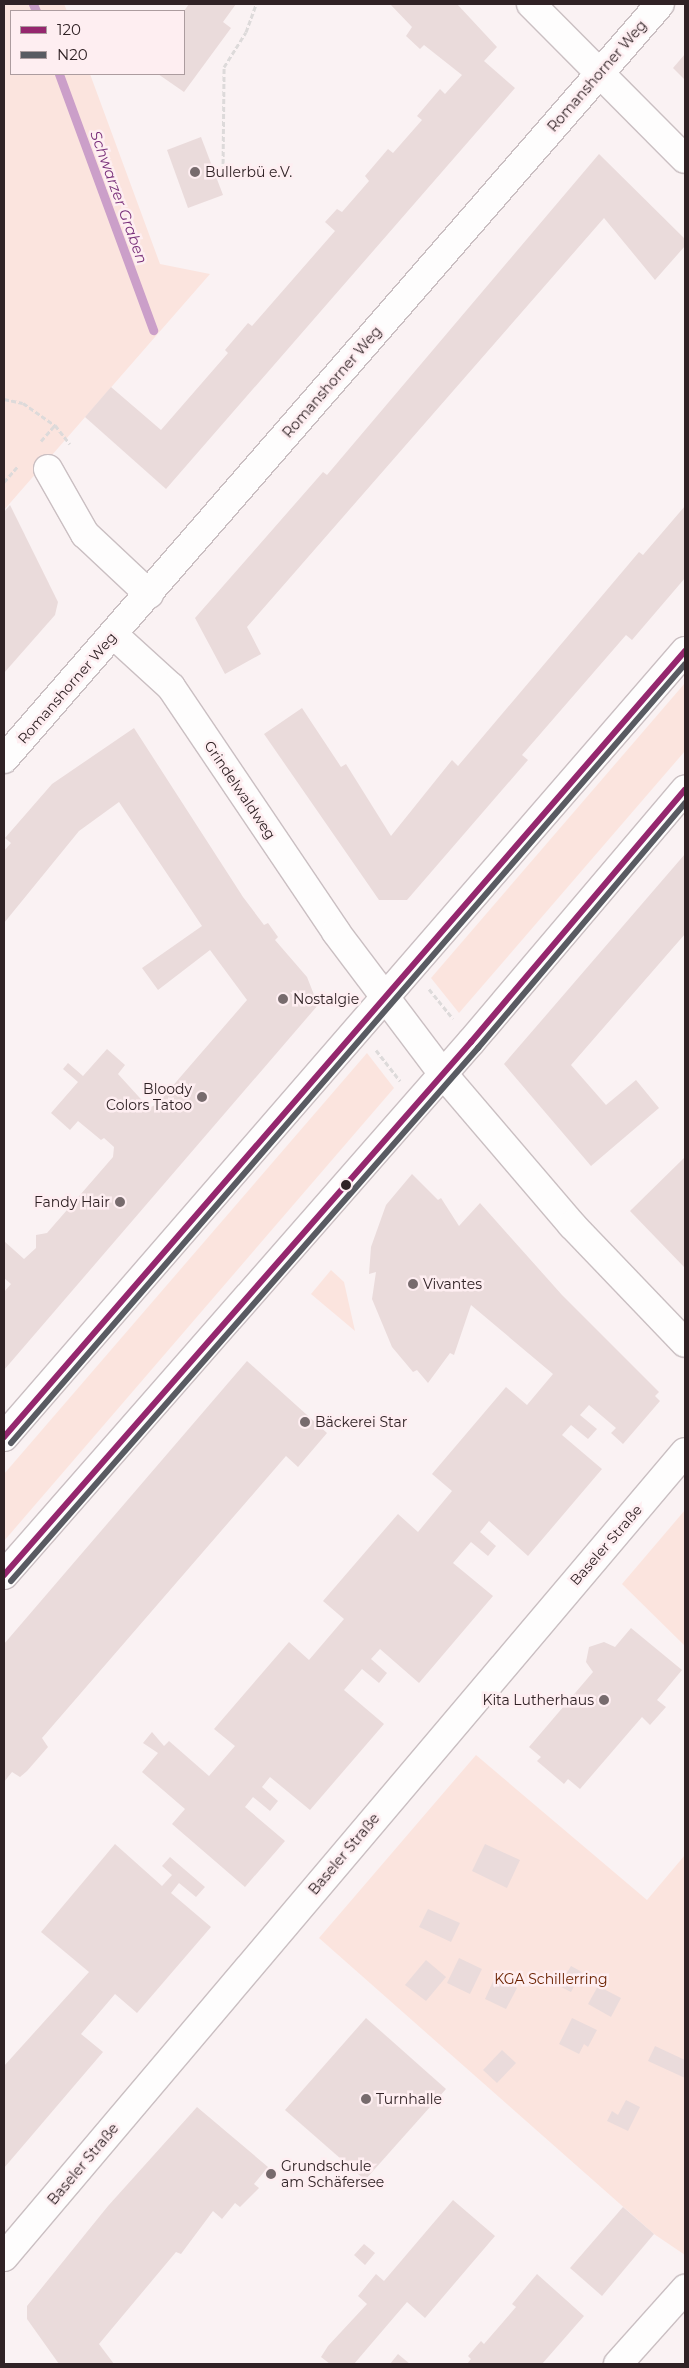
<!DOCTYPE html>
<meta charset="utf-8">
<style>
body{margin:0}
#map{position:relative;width:689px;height:2368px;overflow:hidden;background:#faf2f3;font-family:Montserrat,sans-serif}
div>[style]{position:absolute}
.green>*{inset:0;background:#fbe4de}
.stream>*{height:9px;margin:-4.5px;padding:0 4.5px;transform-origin:4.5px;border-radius:4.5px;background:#cb9fc9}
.building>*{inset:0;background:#eadbdb}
.path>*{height:3px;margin-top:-1.5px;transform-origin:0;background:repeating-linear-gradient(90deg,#dddada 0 5px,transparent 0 7.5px)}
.roads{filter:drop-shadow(1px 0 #cabfc2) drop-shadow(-1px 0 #cabfc2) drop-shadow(0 1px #cabfc2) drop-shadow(0 -1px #cabfc2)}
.minor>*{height:28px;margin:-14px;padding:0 14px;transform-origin:14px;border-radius:14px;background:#fefdfd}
.secondary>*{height:28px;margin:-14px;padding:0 14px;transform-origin:14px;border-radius:14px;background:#fefdfd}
.bus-1>*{height:6px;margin:-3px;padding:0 3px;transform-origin:3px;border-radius:3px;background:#95276e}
.bus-2>*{height:6px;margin:-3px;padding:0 3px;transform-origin:3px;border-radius:3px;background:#595b62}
.dots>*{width:14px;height:14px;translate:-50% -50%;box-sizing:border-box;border:2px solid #feeef1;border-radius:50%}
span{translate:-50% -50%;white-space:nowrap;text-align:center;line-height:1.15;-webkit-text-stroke:5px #feeef1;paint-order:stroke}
.street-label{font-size:14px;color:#302225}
.poi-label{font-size:14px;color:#302225}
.left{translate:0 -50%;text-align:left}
.right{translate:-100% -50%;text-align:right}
.park-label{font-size:14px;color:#6b2200}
.water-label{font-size:15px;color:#79307a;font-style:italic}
.frame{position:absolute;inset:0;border:5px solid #302225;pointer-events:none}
.legend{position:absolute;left:10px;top:10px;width:175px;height:65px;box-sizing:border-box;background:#feeef1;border:1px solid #ac9c9f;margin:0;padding:6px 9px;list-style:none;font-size:15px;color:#302225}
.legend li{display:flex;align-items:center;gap:10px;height:25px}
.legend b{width:25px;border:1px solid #ac9c9f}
</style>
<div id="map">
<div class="green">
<div style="clip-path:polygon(4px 4px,64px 4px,67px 11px,11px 11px,11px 74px,90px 74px,160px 264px,210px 274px,4px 510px)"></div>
<div style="clip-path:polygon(685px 683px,685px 751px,459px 1013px,431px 978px)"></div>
<div style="clip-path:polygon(367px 1053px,394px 1088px,4px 1541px,4px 1474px)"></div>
<div style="clip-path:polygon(331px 1270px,344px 1282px,355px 1331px,311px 1294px)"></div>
<div style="clip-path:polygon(685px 1510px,685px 1646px,622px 1584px)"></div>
<div style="clip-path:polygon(476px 1755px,647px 1900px,685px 1855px,685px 2255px,654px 2234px,319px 1938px)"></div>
</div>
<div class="stream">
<div style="left:33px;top:4px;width:8px;rotate:67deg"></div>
<div style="left:59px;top:74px;width:273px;rotate:69.8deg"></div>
</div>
<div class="building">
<div style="clip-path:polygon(189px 4px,236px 4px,223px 22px,231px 28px,184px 92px,158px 74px,184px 74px,184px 11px)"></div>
<div style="clip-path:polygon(390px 4px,457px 4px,497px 47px,484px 61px,515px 88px,166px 489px,85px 417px,111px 387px,161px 430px,228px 353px,225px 350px,248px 323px,252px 326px,335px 231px,325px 222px,337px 209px,342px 212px,369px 181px,365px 176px,388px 149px,393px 153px,422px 120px,417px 116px,440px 89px,445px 94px,462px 75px,424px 45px,420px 49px,406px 36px,412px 27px)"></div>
<div style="clip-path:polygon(685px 54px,685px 80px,673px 68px)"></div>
<div style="clip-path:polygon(201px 137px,223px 195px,188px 208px,167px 150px)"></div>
<div style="clip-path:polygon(599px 154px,685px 239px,685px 246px,655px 280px,604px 218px,247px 627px,261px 654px,225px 674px,195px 618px,323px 472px,327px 475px)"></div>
<div style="clip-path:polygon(10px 505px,58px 602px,55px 615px,4px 673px,4px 512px)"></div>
<div style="clip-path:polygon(685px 506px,685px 578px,632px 640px,626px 635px,522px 755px,528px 760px,407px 900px,379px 900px,264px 734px,302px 708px,341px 767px,346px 764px,391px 836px,452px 760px,458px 766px,639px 552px,643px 555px)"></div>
<div style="clip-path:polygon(134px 728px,243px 897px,264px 925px,268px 923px,278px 937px,275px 940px,307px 977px,318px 1005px,4px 1370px,4px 1292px,11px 1284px,4px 1278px,4px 1241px,24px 1259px,36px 1248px,36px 1235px,47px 1233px,113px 1157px,114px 1147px,104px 1138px,101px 1140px,78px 1121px,70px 1130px,51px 1113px,78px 1082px,63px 1069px,68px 1063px,83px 1076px,107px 1049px,125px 1065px,118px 1074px,149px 1108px,157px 1104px,247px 1000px,210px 950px,158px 990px,142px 968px,202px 926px,119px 802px,79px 831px,4px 923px,4px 851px,11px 843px,5px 838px,52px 784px)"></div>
<div style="clip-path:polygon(685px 854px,685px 934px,571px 1065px,606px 1105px,636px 1080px,659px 1108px,591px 1166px,504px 1064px)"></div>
<div style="clip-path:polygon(685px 1157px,685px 1268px,630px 1211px)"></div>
<div style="clip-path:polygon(412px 1174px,438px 1200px,441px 1198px,459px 1226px,480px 1203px,562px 1295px,659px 1392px,655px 1396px,660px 1401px,623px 1444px,611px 1433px,616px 1428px,589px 1405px,580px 1415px,597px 1429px,588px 1439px,571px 1425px,562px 1435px,602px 1469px,528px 1556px,489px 1521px,480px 1532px,496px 1546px,488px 1556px,471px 1542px,453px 1563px,493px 1596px,419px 1683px,380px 1649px,371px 1659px,387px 1673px,379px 1683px,362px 1669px,344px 1690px,384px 1724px,310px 1810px,270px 1777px,262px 1787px,278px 1801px,270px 1811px,253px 1797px,245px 1807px,285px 1841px,245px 1887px,172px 1824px,185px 1809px,142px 1772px,158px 1753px,143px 1743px,152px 1732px,164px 1746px,169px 1741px,209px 1776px,235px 1746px,214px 1729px,289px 1642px,309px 1660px,344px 1619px,323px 1601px,398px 1514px,418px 1532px,452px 1491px,432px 1474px,506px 1387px,527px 1405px,553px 1374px,471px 1305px,454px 1355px,450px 1353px,428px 1383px,417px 1370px,413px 1372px,392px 1347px,372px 1299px,376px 1272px,369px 1274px,371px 1247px,386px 1205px)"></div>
<div style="clip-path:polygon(247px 1361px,327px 1433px,298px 1467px,286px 1456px,42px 1738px,48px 1747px,27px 1771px,20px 1777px,12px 1772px,4px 1782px,4px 1644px)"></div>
<div style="clip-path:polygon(631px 1628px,682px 1670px,657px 1700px,666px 1707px,650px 1725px,642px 1717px,580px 1789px,568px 1779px,564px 1784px,537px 1761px,541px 1757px,529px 1747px,593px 1672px,586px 1662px,589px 1647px,604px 1642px,615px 1647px)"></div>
<div style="clip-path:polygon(115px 1844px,162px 1886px,172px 1875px,162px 1866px,170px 1857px,205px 1887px,196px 1897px,179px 1883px,171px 1893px,211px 1927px,137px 2013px,115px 1994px,81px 2034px,103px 2052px,4px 2168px,4px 2066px,89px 1972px,41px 1932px)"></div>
<div style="clip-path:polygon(485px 1844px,520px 1860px,507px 1888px,472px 1871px)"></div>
<div style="clip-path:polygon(428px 1909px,460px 1923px,451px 1942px,419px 1927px)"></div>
<div style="clip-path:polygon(459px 1958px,482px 1969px,470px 1994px,447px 1983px)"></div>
<div style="clip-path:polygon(426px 1960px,446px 1977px,426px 2001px,405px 1985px)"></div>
<div style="clip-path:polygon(571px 1966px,582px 1972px,571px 1992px,559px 1986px)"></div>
<div style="clip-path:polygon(495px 1977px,517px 1988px,506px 2009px,485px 1999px)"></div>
<div style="clip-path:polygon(598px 1986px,621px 1998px,611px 2017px,588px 2004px)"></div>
<div style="clip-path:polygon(366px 2018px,446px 2089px,365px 2180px,285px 2110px)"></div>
<div style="clip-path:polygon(572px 2018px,597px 2030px,588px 2047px,584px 2044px,579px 2054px,559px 2044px)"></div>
<div style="clip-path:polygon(655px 2046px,685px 2060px,685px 2078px,648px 2061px)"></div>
<div style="clip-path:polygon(502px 2050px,516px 2063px,497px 2083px,483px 2070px)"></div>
<div style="clip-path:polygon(626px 2100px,640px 2107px,628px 2131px,607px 2121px,612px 2111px,618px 2115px)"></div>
<div style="clip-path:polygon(197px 2107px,268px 2167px,254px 2184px,259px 2188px,240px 2207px,235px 2203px,222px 2219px,213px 2211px,181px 2254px,176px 2252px,99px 2344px,114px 2364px,59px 2364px,27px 2319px,27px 2306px,108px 2206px)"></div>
<div style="clip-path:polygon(453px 2200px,495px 2236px,425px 2318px,407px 2302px,354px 2364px,330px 2364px,321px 2357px,328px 2346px,367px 2304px,358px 2296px,376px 2274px,384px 2281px)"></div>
<div style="clip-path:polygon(623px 2207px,654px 2234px,602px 2296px,570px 2268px)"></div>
<div style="clip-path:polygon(364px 2244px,375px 2253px,365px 2265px,354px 2255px)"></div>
<div style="clip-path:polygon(537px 2274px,584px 2316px,542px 2364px,467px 2364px,471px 2359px,468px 2356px,481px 2341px,484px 2344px,516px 2307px,512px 2304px)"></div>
<div style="clip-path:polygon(398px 2354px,410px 2364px,390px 2364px)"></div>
</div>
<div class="path">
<div style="left:223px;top:171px;width:104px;rotate:-89.4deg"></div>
<div style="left:224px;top:67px;width:41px;rotate:-57.8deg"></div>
<div style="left:246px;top:32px;width:30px;rotate:-70deg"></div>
<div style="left:4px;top:399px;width:19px;rotate:12deg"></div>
<div style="left:23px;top:403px;width:39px;rotate:35deg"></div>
<div style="left:55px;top:425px;width:24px;rotate:52deg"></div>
<div style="left:41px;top:441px;width:21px;rotate:-49deg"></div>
<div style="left:4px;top:482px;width:21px;rotate:-49deg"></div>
<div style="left:429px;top:989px;width:38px;rotate:51deg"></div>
<div style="left:376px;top:1050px;width:39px;rotate:52deg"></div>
</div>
<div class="roads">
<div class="minor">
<div style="left:531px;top:4px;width:218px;rotate:45.2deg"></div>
<div style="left:48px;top:469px;width:75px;rotate:60.4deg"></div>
<div style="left:85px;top:534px;width:88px;rotate:43.2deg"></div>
<div style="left:114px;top:635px;width:77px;rotate:42.4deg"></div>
<div style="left:171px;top:687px;width:295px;rotate:56deg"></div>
<div style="left:336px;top:932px;width:178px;rotate:53deg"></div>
<div style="left:443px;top:1074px;width:199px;rotate:49.5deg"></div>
<div style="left:572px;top:1225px;width:163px;rotate:46.2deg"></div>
<div style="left:4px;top:759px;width:1000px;rotate:-49.01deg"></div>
<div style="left:4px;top:2257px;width:1054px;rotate:-49.77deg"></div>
<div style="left:618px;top:2364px;width:101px;rotate:-48.2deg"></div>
</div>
<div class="secondary">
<div style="left:4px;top:1437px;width:1040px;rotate:-49.09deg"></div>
<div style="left:4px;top:1575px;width:709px;rotate:-48.78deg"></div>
<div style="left:471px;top:1042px;width:331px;rotate:-49.7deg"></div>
</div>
</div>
<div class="bus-1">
<div style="left:4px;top:1437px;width:1040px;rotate:-49.09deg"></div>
<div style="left:4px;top:1575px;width:709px;rotate:-48.78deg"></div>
<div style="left:471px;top:1042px;width:331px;rotate:-49.7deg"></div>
</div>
<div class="bus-2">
<div style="left:11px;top:1443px;width:1030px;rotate:-49.13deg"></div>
<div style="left:11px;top:1581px;width:709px;rotate:-48.78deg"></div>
<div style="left:478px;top:1048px;width:321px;rotate:-49.8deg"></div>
</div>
<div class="dots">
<div style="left:195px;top:172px;background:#776b6d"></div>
<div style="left:283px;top:999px;background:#776b6d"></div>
<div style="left:202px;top:1097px;background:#776b6d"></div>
<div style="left:346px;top:1185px;background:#302225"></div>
<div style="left:120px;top:1202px;background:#776b6d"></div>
<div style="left:413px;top:1284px;background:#776b6d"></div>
<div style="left:305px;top:1422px;background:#776b6d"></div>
<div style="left:604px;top:1700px;background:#776b6d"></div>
<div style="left:366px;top:2099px;background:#776b6d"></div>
<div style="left:271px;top:2174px;background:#776b6d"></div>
</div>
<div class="street-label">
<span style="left:597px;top:76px;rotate:-49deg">Romanshorner Weg</span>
<span style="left:332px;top:382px;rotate:-49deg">Romanshorner Weg</span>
<span style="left:67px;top:688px;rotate:-49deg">Romanshorner Weg</span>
<span style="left:240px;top:790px;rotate:56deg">Grindelwaldweg</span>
<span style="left:606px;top:1545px;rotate:-49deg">Baseler Straße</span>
<span style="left:344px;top:1854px;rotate:-50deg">Baseler Straße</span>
<span style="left:83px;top:2164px;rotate:-50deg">Baseler Straße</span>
</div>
<div class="poi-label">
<span class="left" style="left:205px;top:172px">Bullerbü e.V.</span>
<span class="left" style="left:293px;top:999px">Nostalgie</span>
<span class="right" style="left:192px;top:1097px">Bloody<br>Colors Tatoo</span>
<span class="right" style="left:110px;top:1202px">Fandy Hair</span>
<span class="left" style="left:423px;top:1284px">Vivantes</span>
<span class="left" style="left:315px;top:1422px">Bäckerei Star</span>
<span class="right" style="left:594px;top:1700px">Kita Lutherhaus</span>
<span class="left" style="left:376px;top:2099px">Turnhalle</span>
<span class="left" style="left:281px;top:2174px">Grundschule<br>am Schäfersee</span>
</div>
<div class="park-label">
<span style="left:551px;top:1979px">KGA Schillerring</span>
</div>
<div class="water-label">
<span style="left:119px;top:197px;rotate:70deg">Schwarzer Graben</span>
</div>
<div class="frame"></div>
<ul class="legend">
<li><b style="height:6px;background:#95276e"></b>120</li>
<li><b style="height:6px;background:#595b62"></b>N20</li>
</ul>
</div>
